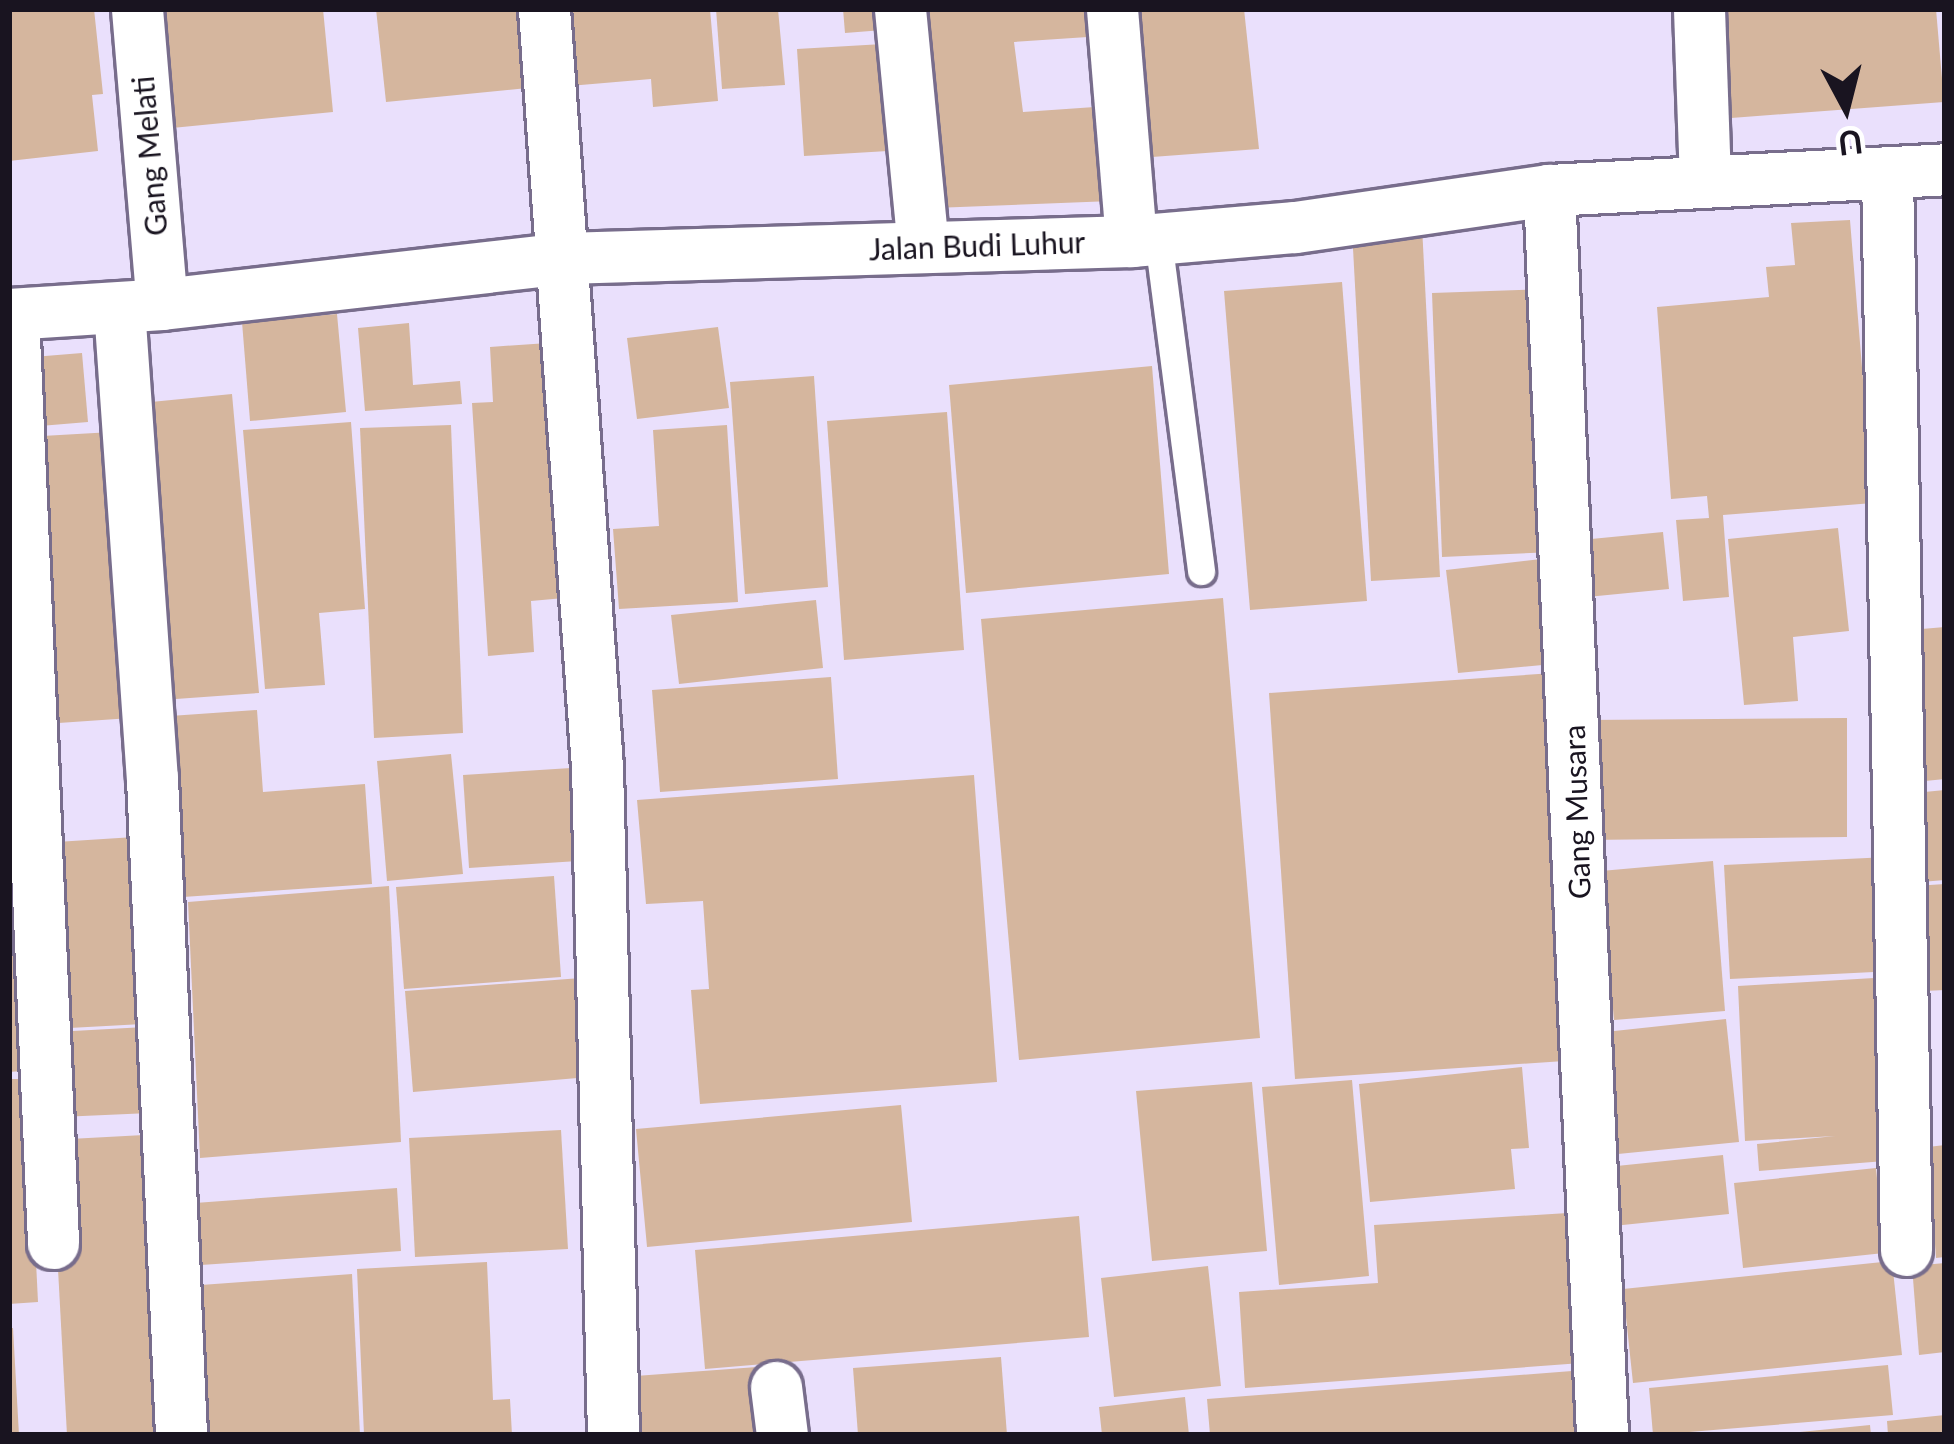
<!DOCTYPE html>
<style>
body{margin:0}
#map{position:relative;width:1954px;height:1444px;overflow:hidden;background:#eae0fc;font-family:Lato,sans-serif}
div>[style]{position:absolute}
.building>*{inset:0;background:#d5b69e}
.roads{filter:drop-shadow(3px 0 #786d8c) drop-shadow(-3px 0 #786d8c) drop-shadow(0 3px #786d8c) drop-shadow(0 -3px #786d8c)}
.lane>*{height:27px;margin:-13.5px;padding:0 13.5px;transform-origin:13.5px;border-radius:13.5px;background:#fff}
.street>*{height:51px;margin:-25.5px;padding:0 25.5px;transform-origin:25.5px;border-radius:25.5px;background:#fff}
span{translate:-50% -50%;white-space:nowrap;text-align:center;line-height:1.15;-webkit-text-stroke:12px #fff;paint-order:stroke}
.street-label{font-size:30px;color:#191420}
.frame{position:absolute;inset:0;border:12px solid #191420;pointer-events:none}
.north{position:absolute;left:1786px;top:48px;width:120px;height:120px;-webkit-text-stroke:9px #fff;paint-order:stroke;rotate:173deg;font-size:33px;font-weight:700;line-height:48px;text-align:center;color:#191420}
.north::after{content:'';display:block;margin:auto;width:42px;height:54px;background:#191420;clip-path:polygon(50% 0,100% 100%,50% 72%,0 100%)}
</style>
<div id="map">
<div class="building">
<div style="clip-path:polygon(9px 9px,94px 9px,103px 94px,92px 95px,98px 151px,9px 161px)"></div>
<div style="clip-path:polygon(161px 9px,323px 9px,333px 112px,172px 128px)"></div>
<div style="clip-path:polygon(376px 9px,529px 9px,537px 87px,386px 102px)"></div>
<div style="clip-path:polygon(562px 9px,710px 9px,718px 101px,653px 107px,651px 79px,569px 86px)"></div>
<div style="clip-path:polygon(716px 9px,778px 9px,785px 85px,722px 89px)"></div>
<div style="clip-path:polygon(843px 9px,894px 9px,896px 29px,845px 33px)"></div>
<div style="clip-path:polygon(918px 9px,1101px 9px,1103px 36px,1014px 42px,1023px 112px,1109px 106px,1112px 201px,934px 208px)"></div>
<div style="clip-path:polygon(1133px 9px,1244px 9px,1259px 149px,1152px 157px)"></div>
<div style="clip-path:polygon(1709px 9px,1936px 9px,1944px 102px,1718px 119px)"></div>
<div style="clip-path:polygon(883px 44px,888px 151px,804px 156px,797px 49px)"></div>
<div style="clip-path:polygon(1850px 220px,1873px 503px,1723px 515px,1729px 597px,1683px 601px,1676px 520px,1709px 518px,1707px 496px,1671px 499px,1657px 307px,1769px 297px,1766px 267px,1795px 265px,1791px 223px)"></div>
<div style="clip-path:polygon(1422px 226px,1440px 577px,1371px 581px,1352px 230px)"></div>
<div style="clip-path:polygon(1342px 282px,1367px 601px,1250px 610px,1224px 291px)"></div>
<div style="clip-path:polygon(1544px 289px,1555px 552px,1442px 557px,1432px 293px)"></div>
<div style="clip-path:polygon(337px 314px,346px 412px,250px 421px,242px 322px)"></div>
<div style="clip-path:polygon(409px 323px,413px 385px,460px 381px,462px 404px,365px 411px,358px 328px)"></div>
<div style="clip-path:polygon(718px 327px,729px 408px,637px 419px,627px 338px)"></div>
<div style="clip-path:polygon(548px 343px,564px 598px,531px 601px,534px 652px,488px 656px,472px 403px,493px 402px,490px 347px)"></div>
<div style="clip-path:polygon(82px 353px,88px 422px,40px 426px,33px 357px)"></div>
<div style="clip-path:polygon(1152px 366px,1169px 574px,966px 593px,949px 385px)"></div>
<div style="clip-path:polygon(814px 376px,828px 587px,745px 594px,730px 382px)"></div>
<div style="clip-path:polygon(232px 394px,259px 693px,162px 700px,141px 403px)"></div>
<div style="clip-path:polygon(947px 412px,964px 650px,844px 660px,827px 421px)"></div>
<div style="clip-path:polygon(351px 422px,365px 609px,319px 613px,325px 685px,265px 689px,243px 430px)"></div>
<div style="clip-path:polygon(451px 425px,463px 733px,374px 738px,360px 428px)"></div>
<div style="clip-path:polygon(727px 425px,738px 602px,619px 609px,613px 529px,659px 526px,653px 430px)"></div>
<div style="clip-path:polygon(112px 432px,131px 718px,44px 724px,25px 437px)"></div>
<div style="clip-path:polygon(1838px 528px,1849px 631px,1793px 637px,1798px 701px,1744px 705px,1728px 539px)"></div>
<div style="clip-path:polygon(1663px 532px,1669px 589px,1587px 597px,1581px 540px)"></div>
<div style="clip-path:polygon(1541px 559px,1553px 664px,1458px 673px,1446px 570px)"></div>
<div style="clip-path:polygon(1223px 598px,1260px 1038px,1019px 1060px,981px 619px)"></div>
<div style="clip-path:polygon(816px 600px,823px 668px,679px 684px,671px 615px)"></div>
<div style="clip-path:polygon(1945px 627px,1945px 779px,1925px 781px,1910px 630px)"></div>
<div style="clip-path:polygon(1553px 673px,1579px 1060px,1295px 1079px,1269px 693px)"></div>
<div style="clip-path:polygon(831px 677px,838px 779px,660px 792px,652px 690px)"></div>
<div style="clip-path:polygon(257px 710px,263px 792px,365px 784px,372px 884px,183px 897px,170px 716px)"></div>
<div style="clip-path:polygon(1847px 718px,1847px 837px,1587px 840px,1586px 720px)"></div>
<div style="clip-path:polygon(451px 754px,463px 874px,387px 881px,377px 761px)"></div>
<div style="clip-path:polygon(571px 768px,578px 861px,469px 868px,463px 775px)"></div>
<div style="clip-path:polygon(974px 775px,997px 1082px,700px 1104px,691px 990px,709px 989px,703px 901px,646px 904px,637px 800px)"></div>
<div style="clip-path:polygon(1945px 790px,1945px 880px,1921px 882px,1914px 793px)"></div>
<div style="clip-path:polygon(150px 836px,161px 1023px,51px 1029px,41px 843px)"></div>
<div style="clip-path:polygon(1888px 857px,1894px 971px,1730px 979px,1724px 865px)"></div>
<div style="clip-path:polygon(1713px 861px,1725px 1011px,1614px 1020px,1601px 871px)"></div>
<div style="clip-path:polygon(554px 876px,561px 977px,404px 989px,396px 887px)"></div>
<div style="clip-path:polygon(1945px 884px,1945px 990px,1924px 991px,1914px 886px)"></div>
<div style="clip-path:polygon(389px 886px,401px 1142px,200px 1158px,188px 902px)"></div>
<div style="clip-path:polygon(29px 916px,35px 1070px,9px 1072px,9px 917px)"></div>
<div style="clip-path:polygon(581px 978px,589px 1077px,413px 1092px,405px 991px)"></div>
<div style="clip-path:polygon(1874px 978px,1885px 1161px,1759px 1171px,1757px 1144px,1835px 1136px,1745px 1141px,1738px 986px)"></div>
<div style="clip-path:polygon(1726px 1019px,1739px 1142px,1618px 1154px,1605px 1032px)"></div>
<div style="clip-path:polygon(145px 1027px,150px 1113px,60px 1117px,55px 1032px)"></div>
<div style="clip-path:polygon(1522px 1067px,1529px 1148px,1511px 1149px,1515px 1189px,1370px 1202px,1359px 1084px)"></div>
<div style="clip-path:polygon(9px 1079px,27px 1079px,38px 1302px,9px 1304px)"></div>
<div style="clip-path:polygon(1352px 1080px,1369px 1276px,1279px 1285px,1262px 1087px)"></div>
<div style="clip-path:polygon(1252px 1082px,1267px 1251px,1152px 1261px,1136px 1091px)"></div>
<div style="clip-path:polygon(901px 1105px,912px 1222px,647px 1247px,636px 1129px)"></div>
<div style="clip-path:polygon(561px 1130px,568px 1249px,415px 1257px,409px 1138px)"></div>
<div style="clip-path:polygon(144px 1135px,159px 1435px,67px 1435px,51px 1140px)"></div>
<div style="clip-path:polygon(1945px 1145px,1945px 1257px,1936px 1258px,1928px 1147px)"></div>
<div style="clip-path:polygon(1723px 1155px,1729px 1214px,1613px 1226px,1607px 1167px)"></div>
<div style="clip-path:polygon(1876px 1168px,1884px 1253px,1743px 1268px,1734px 1183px)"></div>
<div style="clip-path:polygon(397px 1188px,401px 1251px,201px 1265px,195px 1203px)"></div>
<div style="clip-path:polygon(1584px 1212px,1595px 1362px,1245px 1388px,1239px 1292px,1378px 1283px,1374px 1225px)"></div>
<div style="clip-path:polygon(1079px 1216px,1089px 1337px,705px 1369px,695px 1250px)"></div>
<div style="clip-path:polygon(1892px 1261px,1902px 1355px,1633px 1383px,1623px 1289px)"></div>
<div style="clip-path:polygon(487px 1262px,493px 1400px,510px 1399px,512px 1435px,364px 1435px,357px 1269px)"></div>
<div style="clip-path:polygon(1945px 1263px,1945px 1352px,1919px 1355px,1912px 1266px)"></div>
<div style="clip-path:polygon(1208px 1266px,1221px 1386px,1114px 1397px,1101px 1278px)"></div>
<div style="clip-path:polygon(352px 1274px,360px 1435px,195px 1435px,187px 1286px)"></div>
<div style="clip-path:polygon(9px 1328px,13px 1328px,19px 1435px,9px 1435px)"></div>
<div style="clip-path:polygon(1001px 1357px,1007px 1435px,858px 1435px,853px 1368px)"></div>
<div style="clip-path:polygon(1888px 1365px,1893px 1415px,1653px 1435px,1649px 1388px)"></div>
<div style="clip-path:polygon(757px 1367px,762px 1435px,626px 1435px,622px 1377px)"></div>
<div style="clip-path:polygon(1572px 1371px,1576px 1435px,1210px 1435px,1207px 1399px)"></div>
<div style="clip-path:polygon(1185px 1397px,1189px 1435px,1102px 1435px,1099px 1407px)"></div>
<div style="clip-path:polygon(1945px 1415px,1945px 1435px,1888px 1435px,1887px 1421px)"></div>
<div style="clip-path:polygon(1870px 1425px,1871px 1435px,1800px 1435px,1800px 1432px)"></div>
</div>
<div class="roads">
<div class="lane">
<div style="left:1158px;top:239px;width:335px;rotate:82.6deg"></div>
</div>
<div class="street">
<div style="left:137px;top:9px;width:296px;rotate:85.2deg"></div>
<div style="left:544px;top:9px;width:759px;rotate:86deg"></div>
<div style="left:597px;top:766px;width:669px;rotate:88.63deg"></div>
<div style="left:900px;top:9px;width:238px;rotate:84.5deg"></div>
<div style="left:1112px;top:9px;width:233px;rotate:85.3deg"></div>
<div style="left:1699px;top:9px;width:171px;rotate:88deg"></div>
<div style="left:1887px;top:172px;width:1078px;rotate:88.99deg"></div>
<div style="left:1549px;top:190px;width:1246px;rotate:87.56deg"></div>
<div style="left:119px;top:308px;width:471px;rotate:86deg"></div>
<div style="left:152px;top:778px;width:658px;rotate:87.47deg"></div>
<div style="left:9px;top:314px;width:153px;rotate:-3.7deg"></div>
<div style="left:162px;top:304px;width:405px;rotate:-6.5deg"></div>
<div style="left:564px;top:258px;width:567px;rotate:-1.72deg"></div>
<div style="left:1131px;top:241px;width:165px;rotate:-4.9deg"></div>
<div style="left:1295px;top:227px;width:257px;rotate:-8.3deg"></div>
<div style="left:1549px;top:190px;width:397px;rotate:-3deg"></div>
<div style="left:13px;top:314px;width:930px;rotate:87.53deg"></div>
<div style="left:776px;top:1387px;width:48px;rotate:82.9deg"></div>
</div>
</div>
<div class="street-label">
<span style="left:149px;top:156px;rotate:-95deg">Gang Melati</span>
<span style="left:977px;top:245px;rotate:-2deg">Jalan Budi Luhur</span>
<span style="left:1576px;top:812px;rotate:-92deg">Gang Musara</span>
</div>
<div class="frame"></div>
<div class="north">U</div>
</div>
